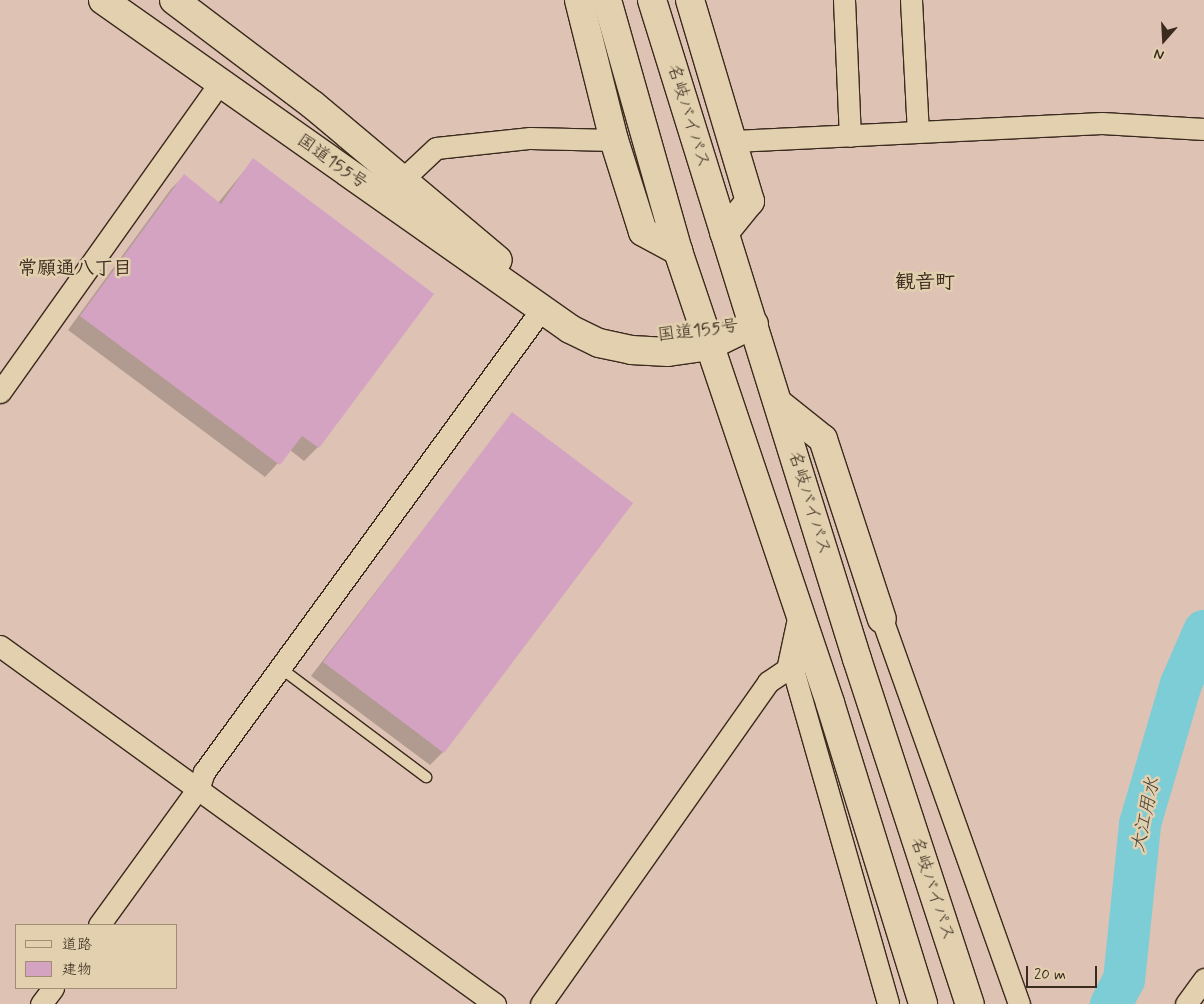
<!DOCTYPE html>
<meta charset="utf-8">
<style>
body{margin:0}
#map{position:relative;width:1204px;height:1004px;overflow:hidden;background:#dec2b4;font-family:Mynerve,"Klee One",sans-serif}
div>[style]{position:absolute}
.shadow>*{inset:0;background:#0003}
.river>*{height:42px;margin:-21px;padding:0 21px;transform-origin:21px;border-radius:21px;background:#7ccdd6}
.building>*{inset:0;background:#d4a3c1}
.roads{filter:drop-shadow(1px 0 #3b2a1e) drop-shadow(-1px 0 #3b2a1e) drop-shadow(0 1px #3b2a1e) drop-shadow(0 -1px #3b2a1e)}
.lane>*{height:10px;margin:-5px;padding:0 5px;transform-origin:5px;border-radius:5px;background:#e2d0ae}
.street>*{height:21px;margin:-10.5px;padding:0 10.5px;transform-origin:10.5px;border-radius:10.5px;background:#e2d0ae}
.highway>*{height:28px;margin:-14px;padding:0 14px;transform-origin:14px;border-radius:14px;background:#e2d0ae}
span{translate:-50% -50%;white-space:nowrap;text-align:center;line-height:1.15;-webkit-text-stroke:5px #e2d0ae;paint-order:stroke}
.street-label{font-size:18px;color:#3b2a1e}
.neighbourhood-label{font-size:19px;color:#3b2a1e;font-weight:700}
.water-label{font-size:19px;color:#45423a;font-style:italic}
.quarter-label{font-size:20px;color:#3b2a1e;font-weight:700}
.legend{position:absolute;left:15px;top:924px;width:162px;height:65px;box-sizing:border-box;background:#e2d0ae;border:1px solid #9f8e74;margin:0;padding:6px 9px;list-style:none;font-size:15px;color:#3b2a1e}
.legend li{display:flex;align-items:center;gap:10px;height:25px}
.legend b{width:25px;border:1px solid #9f8e74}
.north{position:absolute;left:1139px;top:15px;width:50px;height:50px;-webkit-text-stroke:4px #e2d0ae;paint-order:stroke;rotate:199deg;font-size:14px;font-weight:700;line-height:20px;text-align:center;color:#3b2a1e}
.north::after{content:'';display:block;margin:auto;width:18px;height:22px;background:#3b2a1e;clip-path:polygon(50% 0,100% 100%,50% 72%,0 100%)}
.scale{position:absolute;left:1026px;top:966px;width:71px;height:22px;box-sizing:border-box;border:2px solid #3b2a1e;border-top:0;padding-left:6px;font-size:15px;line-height:18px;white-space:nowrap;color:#3b2a1e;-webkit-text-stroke:4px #e2d0ae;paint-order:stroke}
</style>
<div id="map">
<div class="shadow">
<div style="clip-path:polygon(253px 160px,432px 294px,318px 447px,304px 461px,290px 450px,265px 477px,68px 330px,171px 189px,184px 176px,218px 203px)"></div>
<div style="clip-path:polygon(512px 414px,443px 752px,430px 765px,311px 676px)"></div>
</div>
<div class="river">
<div style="left:1111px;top:1004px;width:27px;rotate:-62deg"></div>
<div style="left:1124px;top:980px;width:157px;rotate:-84.1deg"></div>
<div style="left:1140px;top:824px;width:146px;rotate:-73.7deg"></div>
<div style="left:1181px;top:684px;width:58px;rotate:-66.5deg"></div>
</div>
<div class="building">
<div style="clip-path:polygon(253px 158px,434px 294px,319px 448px,302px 436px,280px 465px,80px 316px,184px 174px,221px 204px)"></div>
<div style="clip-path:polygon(512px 412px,633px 503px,444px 753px,323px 662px)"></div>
</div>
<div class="roads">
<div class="lane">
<div style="left:279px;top:667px;width:184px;rotate:36.8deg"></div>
</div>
<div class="street">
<div style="left:844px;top:0;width:136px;rotate:87.5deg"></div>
<div style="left:911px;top:0;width:132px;rotate:87deg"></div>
<div style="left:734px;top:141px;width:368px;rotate:-2.8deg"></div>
<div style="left:1102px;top:123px;width:102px;rotate:3.4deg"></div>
<div style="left:403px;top:179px;width:45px;rotate:-43.2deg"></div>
<div style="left:436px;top:148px;width:95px;rotate:-6.1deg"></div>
<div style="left:530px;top:138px;width:84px;rotate:1.4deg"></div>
<div style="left:0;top:392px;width:379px;rotate:-54.6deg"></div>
<div style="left:882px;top:619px;width:409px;rotate:70.4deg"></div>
<div style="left:0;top:646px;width:611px;rotate:35.88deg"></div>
<div style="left:99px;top:925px;width:170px;rotate:-54.1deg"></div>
<div style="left:199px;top:787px;width:16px;rotate:-72deg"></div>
<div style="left:204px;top:772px;width:572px;rotate:-53.89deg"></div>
<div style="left:41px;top:1004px;width:20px;rotate:-53deg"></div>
<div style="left:541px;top:1004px;width:394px;rotate:-54.8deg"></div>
<div style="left:768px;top:682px;width:29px;rotate:-34deg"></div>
<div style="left:792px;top:666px;width:351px;rotate:74.1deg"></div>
<div style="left:1186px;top:1004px;width:31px;rotate:-54deg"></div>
</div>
<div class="highway">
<div style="left:103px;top:0;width:571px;rotate:35.16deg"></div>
<div style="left:570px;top:329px;width:32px;rotate:26deg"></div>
<div style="left:599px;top:343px;width:33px;rotate:12deg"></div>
<div style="left:631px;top:350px;width:37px;rotate:3deg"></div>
<div style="left:668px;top:352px;width:41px;rotate:-8.3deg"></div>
<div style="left:709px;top:346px;width:50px;rotate:-26.1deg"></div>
<div style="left:174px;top:0;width:174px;rotate:37.1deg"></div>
<div style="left:313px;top:105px;width:241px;rotate:40deg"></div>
<div style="left:579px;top:0;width:144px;rotate:76deg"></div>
<div style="left:614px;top:140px;width:96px;rotate:72.5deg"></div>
<div style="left:643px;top:232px;width:40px;rotate:28deg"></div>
<div style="left:607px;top:0;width:261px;rotate:74.2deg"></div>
<div style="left:678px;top:251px;width:477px;rotate:71.4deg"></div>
<div style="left:830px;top:703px;width:315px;rotate:72.8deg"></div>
<div style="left:652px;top:0;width:690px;rotate:72.72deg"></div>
<div style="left:857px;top:659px;width:363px;rotate:71.9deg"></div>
<div style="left:690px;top:0;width:210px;rotate:73.4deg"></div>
<div style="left:750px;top:201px;width:41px;rotate:129.1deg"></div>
<div style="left:779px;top:404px;width:56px;rotate:38.5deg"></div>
<div style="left:823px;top:439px;width:189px;rotate:71.9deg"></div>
<div style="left:792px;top:666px;width:43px;rotate:-77.9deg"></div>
</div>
</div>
<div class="street-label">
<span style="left:688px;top:116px;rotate:73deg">名岐バイパス</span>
<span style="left:332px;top:162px;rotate:35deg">国道155号</span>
<span style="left:698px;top:331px;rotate:-7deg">国道155号</span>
<span style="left:809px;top:503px;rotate:73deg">名岐バイパス</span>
<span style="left:932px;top:889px;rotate:72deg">名岐バイパス</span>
</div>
<div class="neighbourhood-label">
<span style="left:75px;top:269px">常願通八丁目</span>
</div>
<div class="water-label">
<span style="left:1146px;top:815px;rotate:-78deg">大江用水</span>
</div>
<div class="quarter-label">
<span style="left:925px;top:282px">観音町</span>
</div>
<ul class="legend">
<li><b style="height:6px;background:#e2d0ae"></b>道路</li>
<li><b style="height:14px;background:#d4a3c1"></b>建物</li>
</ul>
<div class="north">N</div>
<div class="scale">20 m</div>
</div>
